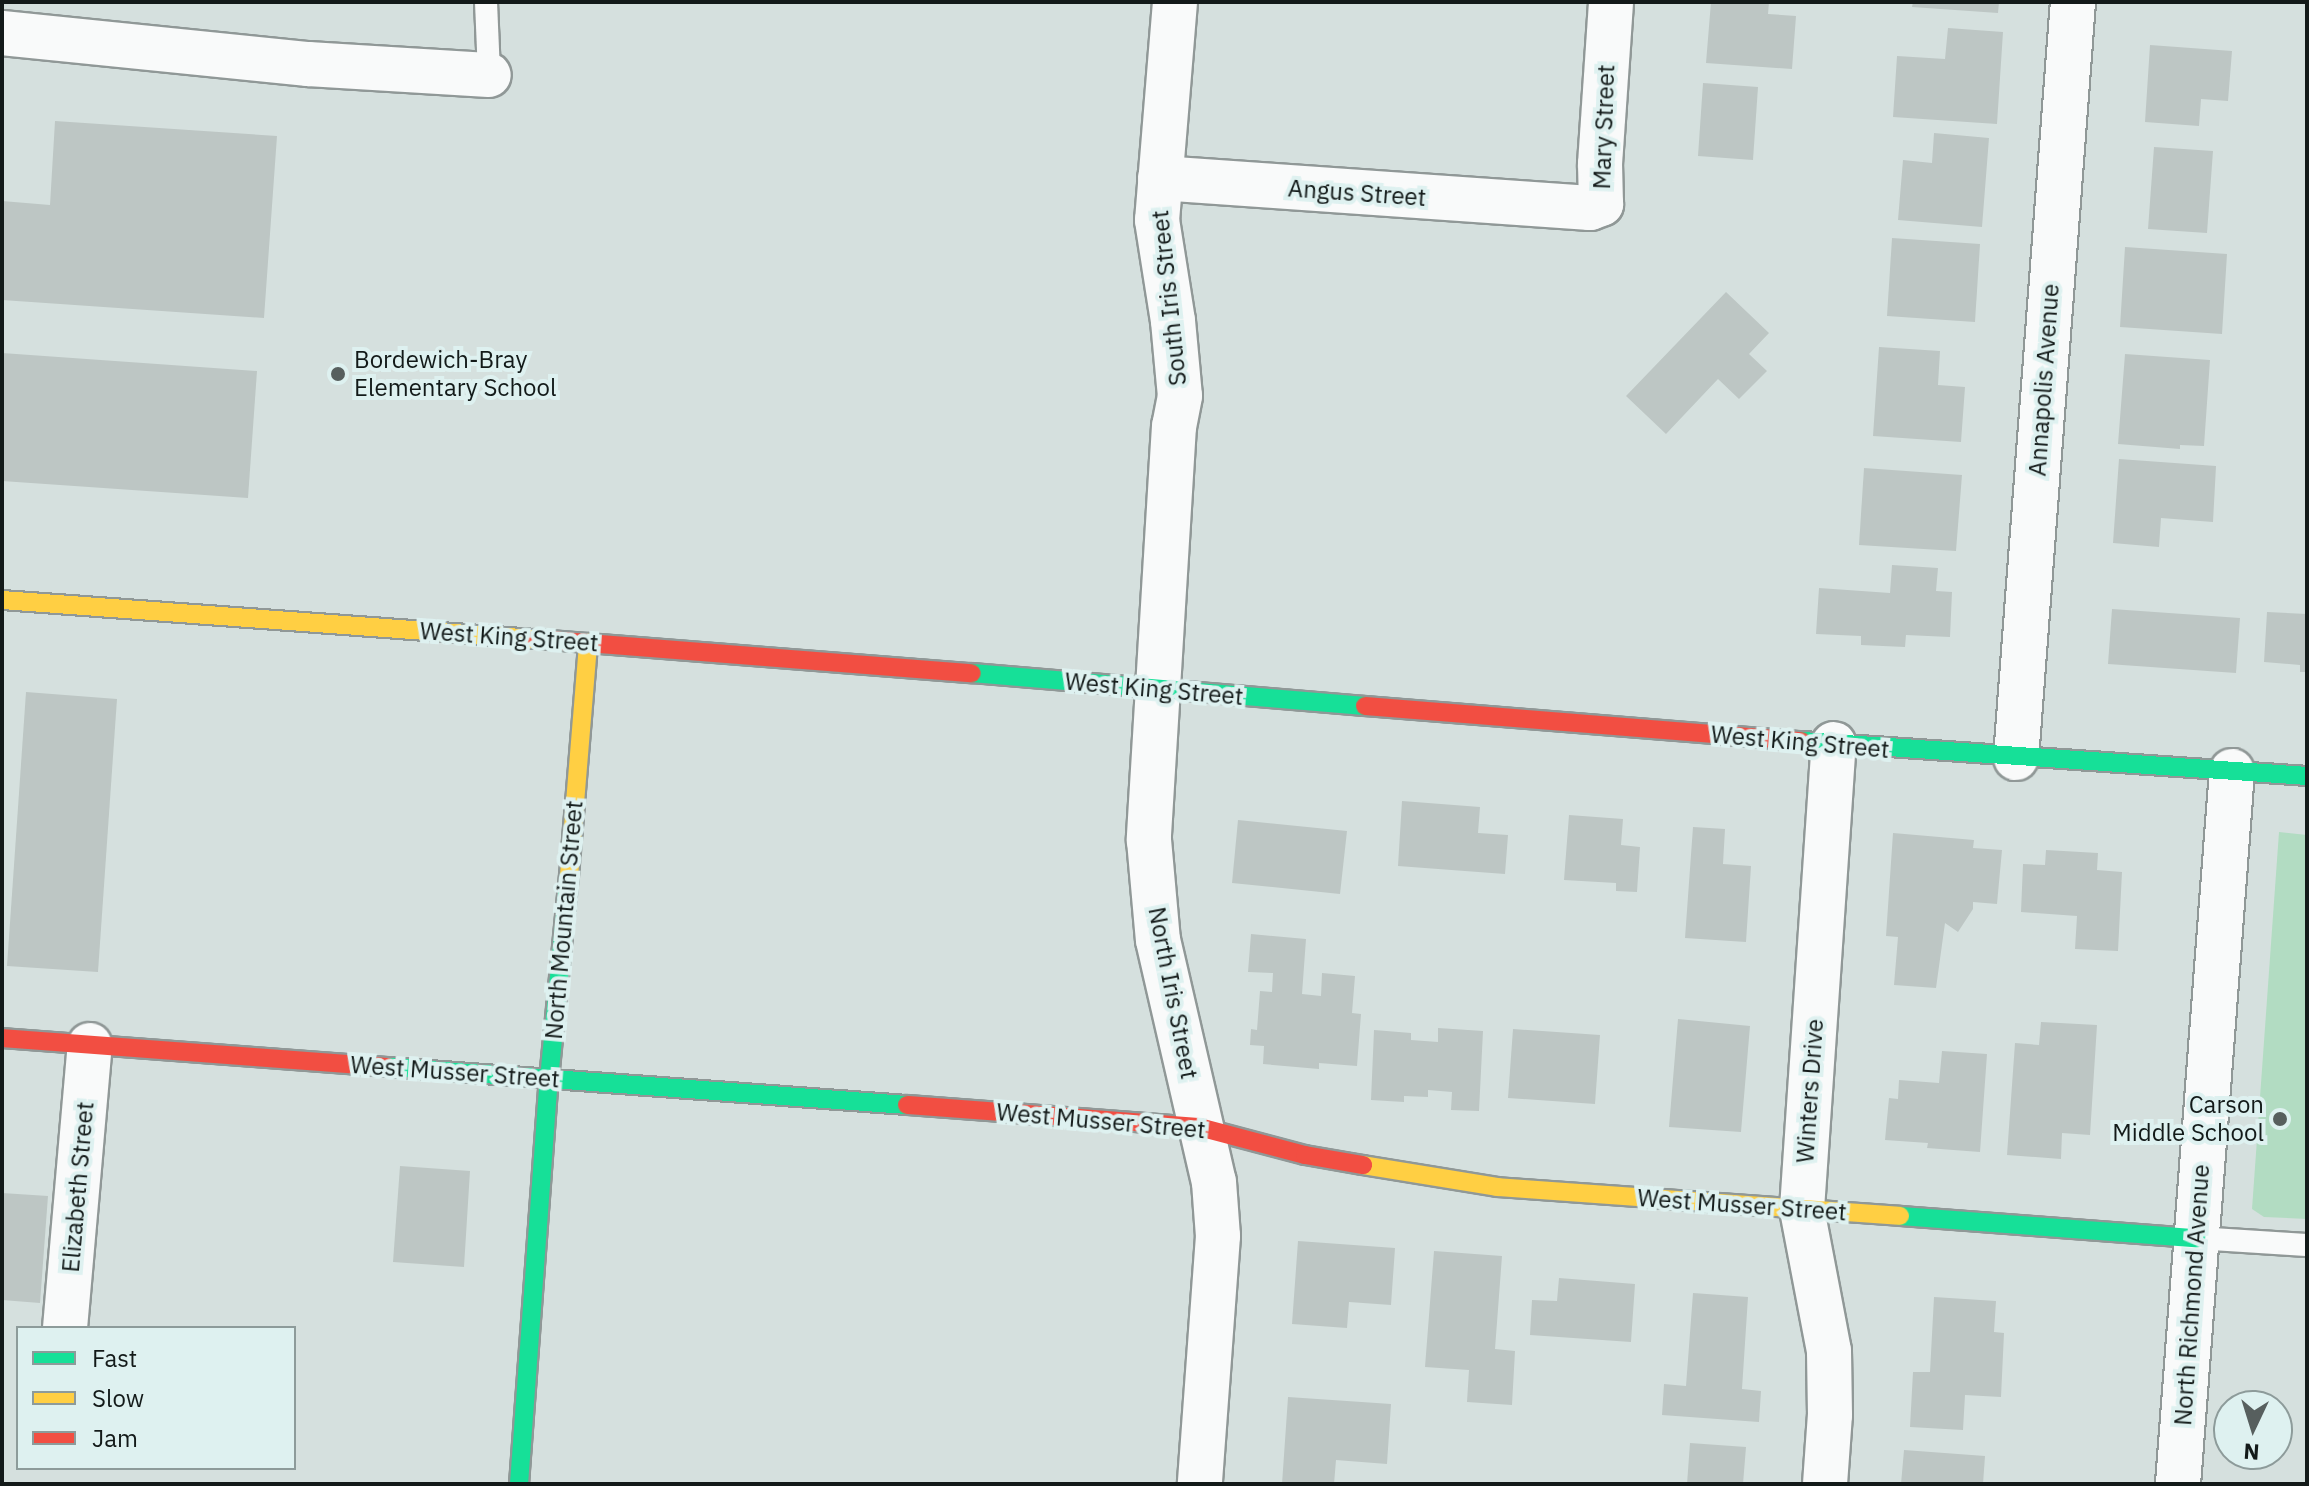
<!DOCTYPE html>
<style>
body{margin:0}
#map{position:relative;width:2309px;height:1486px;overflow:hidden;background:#d5e0de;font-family:"IBM Plex Sans",sans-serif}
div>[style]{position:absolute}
.green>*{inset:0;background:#b2dcc2}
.building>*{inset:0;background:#bdc6c4}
.roads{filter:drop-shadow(2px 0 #909897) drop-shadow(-2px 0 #909897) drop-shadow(0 2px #909897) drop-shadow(0 -2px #909897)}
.lane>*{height:22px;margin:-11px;padding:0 11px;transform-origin:11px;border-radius:11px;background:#f9fafa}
.street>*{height:44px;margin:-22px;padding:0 22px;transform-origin:22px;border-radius:22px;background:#f9fafa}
.fast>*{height:18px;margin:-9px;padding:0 9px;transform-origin:9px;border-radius:9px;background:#16e098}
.slow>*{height:18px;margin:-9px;padding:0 9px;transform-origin:9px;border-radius:9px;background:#ffcf43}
.jam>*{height:18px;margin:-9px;padding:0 9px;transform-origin:9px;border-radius:9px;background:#f24e42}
.dots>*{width:22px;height:22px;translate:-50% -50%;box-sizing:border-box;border:4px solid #def1f0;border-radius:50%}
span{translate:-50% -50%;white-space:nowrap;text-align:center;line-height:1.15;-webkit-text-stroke:8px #def1f0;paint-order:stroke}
.street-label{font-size:24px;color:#131a19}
.poi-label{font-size:24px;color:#131a19}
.left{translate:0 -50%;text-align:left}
.right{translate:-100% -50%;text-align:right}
.frame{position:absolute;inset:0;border:4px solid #131a19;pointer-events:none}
.legend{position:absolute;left:16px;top:1326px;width:280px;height:144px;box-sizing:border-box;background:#def1f0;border:2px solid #8d9b9a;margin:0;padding:10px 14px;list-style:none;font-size:24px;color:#131a19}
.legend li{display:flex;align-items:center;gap:16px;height:40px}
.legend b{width:40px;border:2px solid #8d9b9a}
.north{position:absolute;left:2213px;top:1390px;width:80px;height:80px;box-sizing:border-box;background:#def1f0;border:2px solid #8d9b9a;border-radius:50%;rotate:184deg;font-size:22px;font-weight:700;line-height:32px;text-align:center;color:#131a19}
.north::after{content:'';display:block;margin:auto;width:28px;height:36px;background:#575f5e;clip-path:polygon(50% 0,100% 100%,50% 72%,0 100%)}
</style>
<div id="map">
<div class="green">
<div style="clip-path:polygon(2279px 832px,2307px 835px,2307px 1219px,2264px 1217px,2252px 1209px)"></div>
</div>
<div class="building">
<div style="clip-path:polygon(1711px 2px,1769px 2px,1768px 14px,1796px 16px,1792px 69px,1706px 63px)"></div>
<div style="clip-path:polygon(1913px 2px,1999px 2px,1998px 13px,1912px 7px)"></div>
<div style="clip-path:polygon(1948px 28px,2003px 32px,1997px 124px,1893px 117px,1897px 56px,1945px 59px)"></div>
<div style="clip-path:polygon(2150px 45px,2232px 51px,2228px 101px,2201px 99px,2199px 126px,2145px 122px)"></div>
<div style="clip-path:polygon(1703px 83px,1758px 87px,1753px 160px,1698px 156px)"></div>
<div style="clip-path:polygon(55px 121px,277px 136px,264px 318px,2px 300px,2px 201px,50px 205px)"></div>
<div style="clip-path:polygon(1934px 133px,1989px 138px,1982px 227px,1898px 220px,1903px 160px,1932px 163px)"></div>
<div style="clip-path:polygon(2154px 147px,2213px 151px,2207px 233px,2148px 229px)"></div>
<div style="clip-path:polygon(1892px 238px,1980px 244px,1975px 322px,1887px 316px)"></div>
<div style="clip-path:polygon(2125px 247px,2227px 254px,2222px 334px,2120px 327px)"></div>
<div style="clip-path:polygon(1726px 292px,1769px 333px,1749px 354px,1767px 371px,1739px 399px,1718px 379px,1666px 434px,1626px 396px)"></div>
<div style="clip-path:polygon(1879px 347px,1940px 351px,1938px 385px,1965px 387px,1961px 442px,1873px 436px)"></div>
<div style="clip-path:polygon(2px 353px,257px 371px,248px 498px,2px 481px)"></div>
<div style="clip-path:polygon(2125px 354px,2210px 360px,2204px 446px,2180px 445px,2180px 449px,2118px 444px)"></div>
<div style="clip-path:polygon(2119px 459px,2216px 466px,2213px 522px,2161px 518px,2159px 547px,2113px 543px)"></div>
<div style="clip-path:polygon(1864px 468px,1962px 475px,1956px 551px,1859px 545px)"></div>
<div style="clip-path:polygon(1892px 565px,1938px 568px,1936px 591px,1952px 592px,1950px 637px,1906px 635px,1905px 647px,1861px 645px,1861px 636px,1816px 634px,1819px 588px,1890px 593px)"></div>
<div style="clip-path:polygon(2112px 609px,2240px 618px,2236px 673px,2108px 664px)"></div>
<div style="clip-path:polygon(2267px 612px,2307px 614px,2307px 672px,2300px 672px,2300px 665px,2264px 662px)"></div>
<div style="clip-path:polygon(26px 692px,117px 699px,98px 972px,7px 966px)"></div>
<div style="clip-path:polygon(1402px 801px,1480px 807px,1478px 833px,1508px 835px,1505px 874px,1398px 866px)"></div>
<div style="clip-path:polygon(1569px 815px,1623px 819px,1621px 845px,1640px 847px,1637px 892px,1616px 891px,1616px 883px,1564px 880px)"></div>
<div style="clip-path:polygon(1238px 820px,1347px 831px,1340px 894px,1232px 883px)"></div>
<div style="clip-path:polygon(1693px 827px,1725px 829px,1723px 864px,1751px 866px,1746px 942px,1685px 938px)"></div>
<div style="clip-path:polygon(1893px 833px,1974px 840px,1973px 848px,2002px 850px,1997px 904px,1973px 902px,1973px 909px,1958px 932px,1945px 923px,1936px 988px,1894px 985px,1898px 937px,1886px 936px)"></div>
<div style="clip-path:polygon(2046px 850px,2098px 853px,2097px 870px,2122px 872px,2118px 951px,2075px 949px,2077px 916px,2021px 912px,2023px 864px,2045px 865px)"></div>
<div style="clip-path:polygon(1251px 934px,1306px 939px,1302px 994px,1321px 996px,1322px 973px,1355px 976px,1352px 1013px,1361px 1014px,1357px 1066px,1319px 1063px,1319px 1069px,1263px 1064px,1264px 1046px,1250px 1045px,1251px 1029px,1257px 1030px,1260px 991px,1272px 992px,1273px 973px,1248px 972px)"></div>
<div style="clip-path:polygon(1678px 1019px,1750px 1026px,1741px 1132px,1669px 1127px)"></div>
<div style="clip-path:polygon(2041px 1022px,2097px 1025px,2090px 1135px,2062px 1133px,2061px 1159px,2007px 1155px,2015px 1043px,2039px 1045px)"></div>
<div style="clip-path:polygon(1438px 1028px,1483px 1031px,1479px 1111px,1451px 1110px,1452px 1092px,1428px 1090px,1428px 1097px,1404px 1096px,1404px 1102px,1371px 1100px,1374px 1030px,1411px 1033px,1411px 1040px,1438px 1042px)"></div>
<div style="clip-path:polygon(1513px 1029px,1600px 1035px,1595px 1104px,1508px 1098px)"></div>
<div style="clip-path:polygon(1942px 1051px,1987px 1054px,1980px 1152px,1927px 1148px,1928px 1143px,1885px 1140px,1889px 1098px,1898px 1099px,1899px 1080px,1939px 1083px)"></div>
<div style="clip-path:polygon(400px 1166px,470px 1171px,464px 1267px,393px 1262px)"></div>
<div style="clip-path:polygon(2px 1193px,48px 1196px,40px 1303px,2px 1300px)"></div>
<div style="clip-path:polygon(1298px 1241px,1395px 1248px,1391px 1305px,1349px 1302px,1347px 1328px,1292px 1324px)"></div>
<div style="clip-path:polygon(1434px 1251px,1502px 1256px,1495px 1349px,1515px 1351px,1512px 1405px,1467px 1402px,1469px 1370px,1425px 1367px)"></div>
<div style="clip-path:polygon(1559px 1278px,1635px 1284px,1631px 1342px,1530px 1335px,1532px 1300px,1557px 1301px)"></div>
<div style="clip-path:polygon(1693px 1293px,1748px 1297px,1742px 1389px,1761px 1391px,1759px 1422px,1662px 1415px,1664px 1384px,1686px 1386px)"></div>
<div style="clip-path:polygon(1934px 1297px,1996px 1301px,1994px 1332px,2004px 1333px,2001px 1397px,1965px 1395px,1963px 1430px,1910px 1427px,1913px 1372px,1930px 1372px)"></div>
<div style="clip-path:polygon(1288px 1397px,1391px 1404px,1387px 1464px,1336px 1460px,1334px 1484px,1282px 1484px)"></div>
<div style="clip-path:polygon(1690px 1443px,1746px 1447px,1743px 1484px,1687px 1484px)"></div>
<div style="clip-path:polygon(1904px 1450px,1985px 1456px,1983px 1484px,1901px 1484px)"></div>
</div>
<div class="roads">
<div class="lane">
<div style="left:486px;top:2px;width:73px;rotate:87.6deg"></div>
<div style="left:2196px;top:1238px;width:111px;rotate:3.6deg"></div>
</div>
<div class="street">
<div style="left:1175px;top:2px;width:219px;rotate:94.7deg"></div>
<div style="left:1157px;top:220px;width:102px;rotate:81deg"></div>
<div style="left:1173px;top:321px;width:75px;rotate:84.7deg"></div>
<div style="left:1180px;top:396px;width:31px;rotate:101deg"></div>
<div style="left:1174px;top:426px;width:415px;rotate:93.5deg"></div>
<div style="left:1149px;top:840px;width:100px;rotate:84.9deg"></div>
<div style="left:1158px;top:940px;width:248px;rotate:77deg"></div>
<div style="left:1214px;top:1182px;width:54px;rotate:85.8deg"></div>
<div style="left:1218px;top:1236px;width:249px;rotate:94.2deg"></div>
<div style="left:2px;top:33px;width:308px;rotate:5.8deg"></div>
<div style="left:308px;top:64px;width:181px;rotate:3.5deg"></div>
<div style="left:1160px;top:178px;width:431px;rotate:4deg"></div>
<div style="left:1590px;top:208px;width:12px;rotate:-20deg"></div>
<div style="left:1601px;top:204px;width:40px;rotate:-91.4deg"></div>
<div style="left:1600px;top:164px;width:162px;rotate:-86.1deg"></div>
<div style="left:2016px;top:758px;width:758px;rotate:-85.69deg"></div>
<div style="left:65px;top:1328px;width:284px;rotate:-85deg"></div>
<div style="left:1825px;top:1484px;width:69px;rotate:-85.9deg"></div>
<div style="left:1830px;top:1415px;width:64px;rotate:-90.9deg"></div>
<div style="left:1829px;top:1351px;width:145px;rotate:-100.8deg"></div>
<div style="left:1802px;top:1209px;width:466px;rotate:-86.1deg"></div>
<div style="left:2178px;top:1484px;width:715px;rotate:-85.67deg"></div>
</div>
<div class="fast">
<div style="left:972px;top:673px;width:394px;rotate:4.8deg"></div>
<div style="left:1802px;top:741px;width:506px;rotate:3.96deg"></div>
<div style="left:388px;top:1067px;width:520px;rotate:4.19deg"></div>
<div style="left:1900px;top:1216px;width:297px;rotate:4.3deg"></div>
<div style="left:519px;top:1484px;width:406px;rotate:-85.8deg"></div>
<div style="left:549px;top:1079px;width:204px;rotate:-84.4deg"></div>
</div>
<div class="slow">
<div style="left:2px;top:600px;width:535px;rotate:4.18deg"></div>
<div style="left:569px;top:876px;width:234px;rotate:-85.3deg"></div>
<div style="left:1363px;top:1165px;width:136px;rotate:9.3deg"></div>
<div style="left:1497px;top:1187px;width:404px;rotate:4.1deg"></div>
</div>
<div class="jam">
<div style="left:536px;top:639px;width:437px;rotate:4.5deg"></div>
<div style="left:1365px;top:706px;width:438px;rotate:4.6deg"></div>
<div style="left:2px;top:1038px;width:387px;rotate:4.3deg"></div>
<div style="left:907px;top:1105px;width:293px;rotate:4.3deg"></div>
<div style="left:1199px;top:1127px;width:110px;rotate:14.8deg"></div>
<div style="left:1305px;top:1155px;width:59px;rotate:9.8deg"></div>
</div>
</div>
<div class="dots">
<div style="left:338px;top:374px;background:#575f5e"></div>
<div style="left:2280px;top:1119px;background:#575f5e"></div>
</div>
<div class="street-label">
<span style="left:1604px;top:127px;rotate:-88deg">Mary Street</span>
<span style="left:1357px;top:193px;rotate:4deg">Angus Street</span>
<span style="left:1169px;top:298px;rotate:-96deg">South Iris Street</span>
<span style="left:2044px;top:380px;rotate:-86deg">Annapolis Avenue</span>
<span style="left:509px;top:637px;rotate:4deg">West King Street</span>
<span style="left:1154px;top:689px;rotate:5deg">West King Street</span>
<span style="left:1800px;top:742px;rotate:5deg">West King Street</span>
<span style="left:564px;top:920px;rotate:-85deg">North Mountain Street</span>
<span style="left:1173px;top:993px;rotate:79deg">North Iris Street</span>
<span style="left:455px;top:1072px;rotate:4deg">West Musser Street</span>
<span style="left:1810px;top:1091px;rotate:-86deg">Winters Drive</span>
<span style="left:1101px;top:1121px;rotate:5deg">West Musser Street</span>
<span style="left:78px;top:1187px;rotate:-85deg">Elizabeth Street</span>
<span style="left:1742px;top:1205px;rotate:4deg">West Musser Street</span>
<span style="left:2192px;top:1295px;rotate:-86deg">North Richmond Avenue</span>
</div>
<div class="poi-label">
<span class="left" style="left:354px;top:374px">Bordewich-Bray<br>Elementary School</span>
<span class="right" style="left:2264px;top:1119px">Carson<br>Middle School</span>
</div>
<div class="frame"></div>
<ul class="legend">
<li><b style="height:10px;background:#16e098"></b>Fast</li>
<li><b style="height:10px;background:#ffcf43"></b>Slow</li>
<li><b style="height:10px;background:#f24e42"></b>Jam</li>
</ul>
<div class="north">N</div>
</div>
